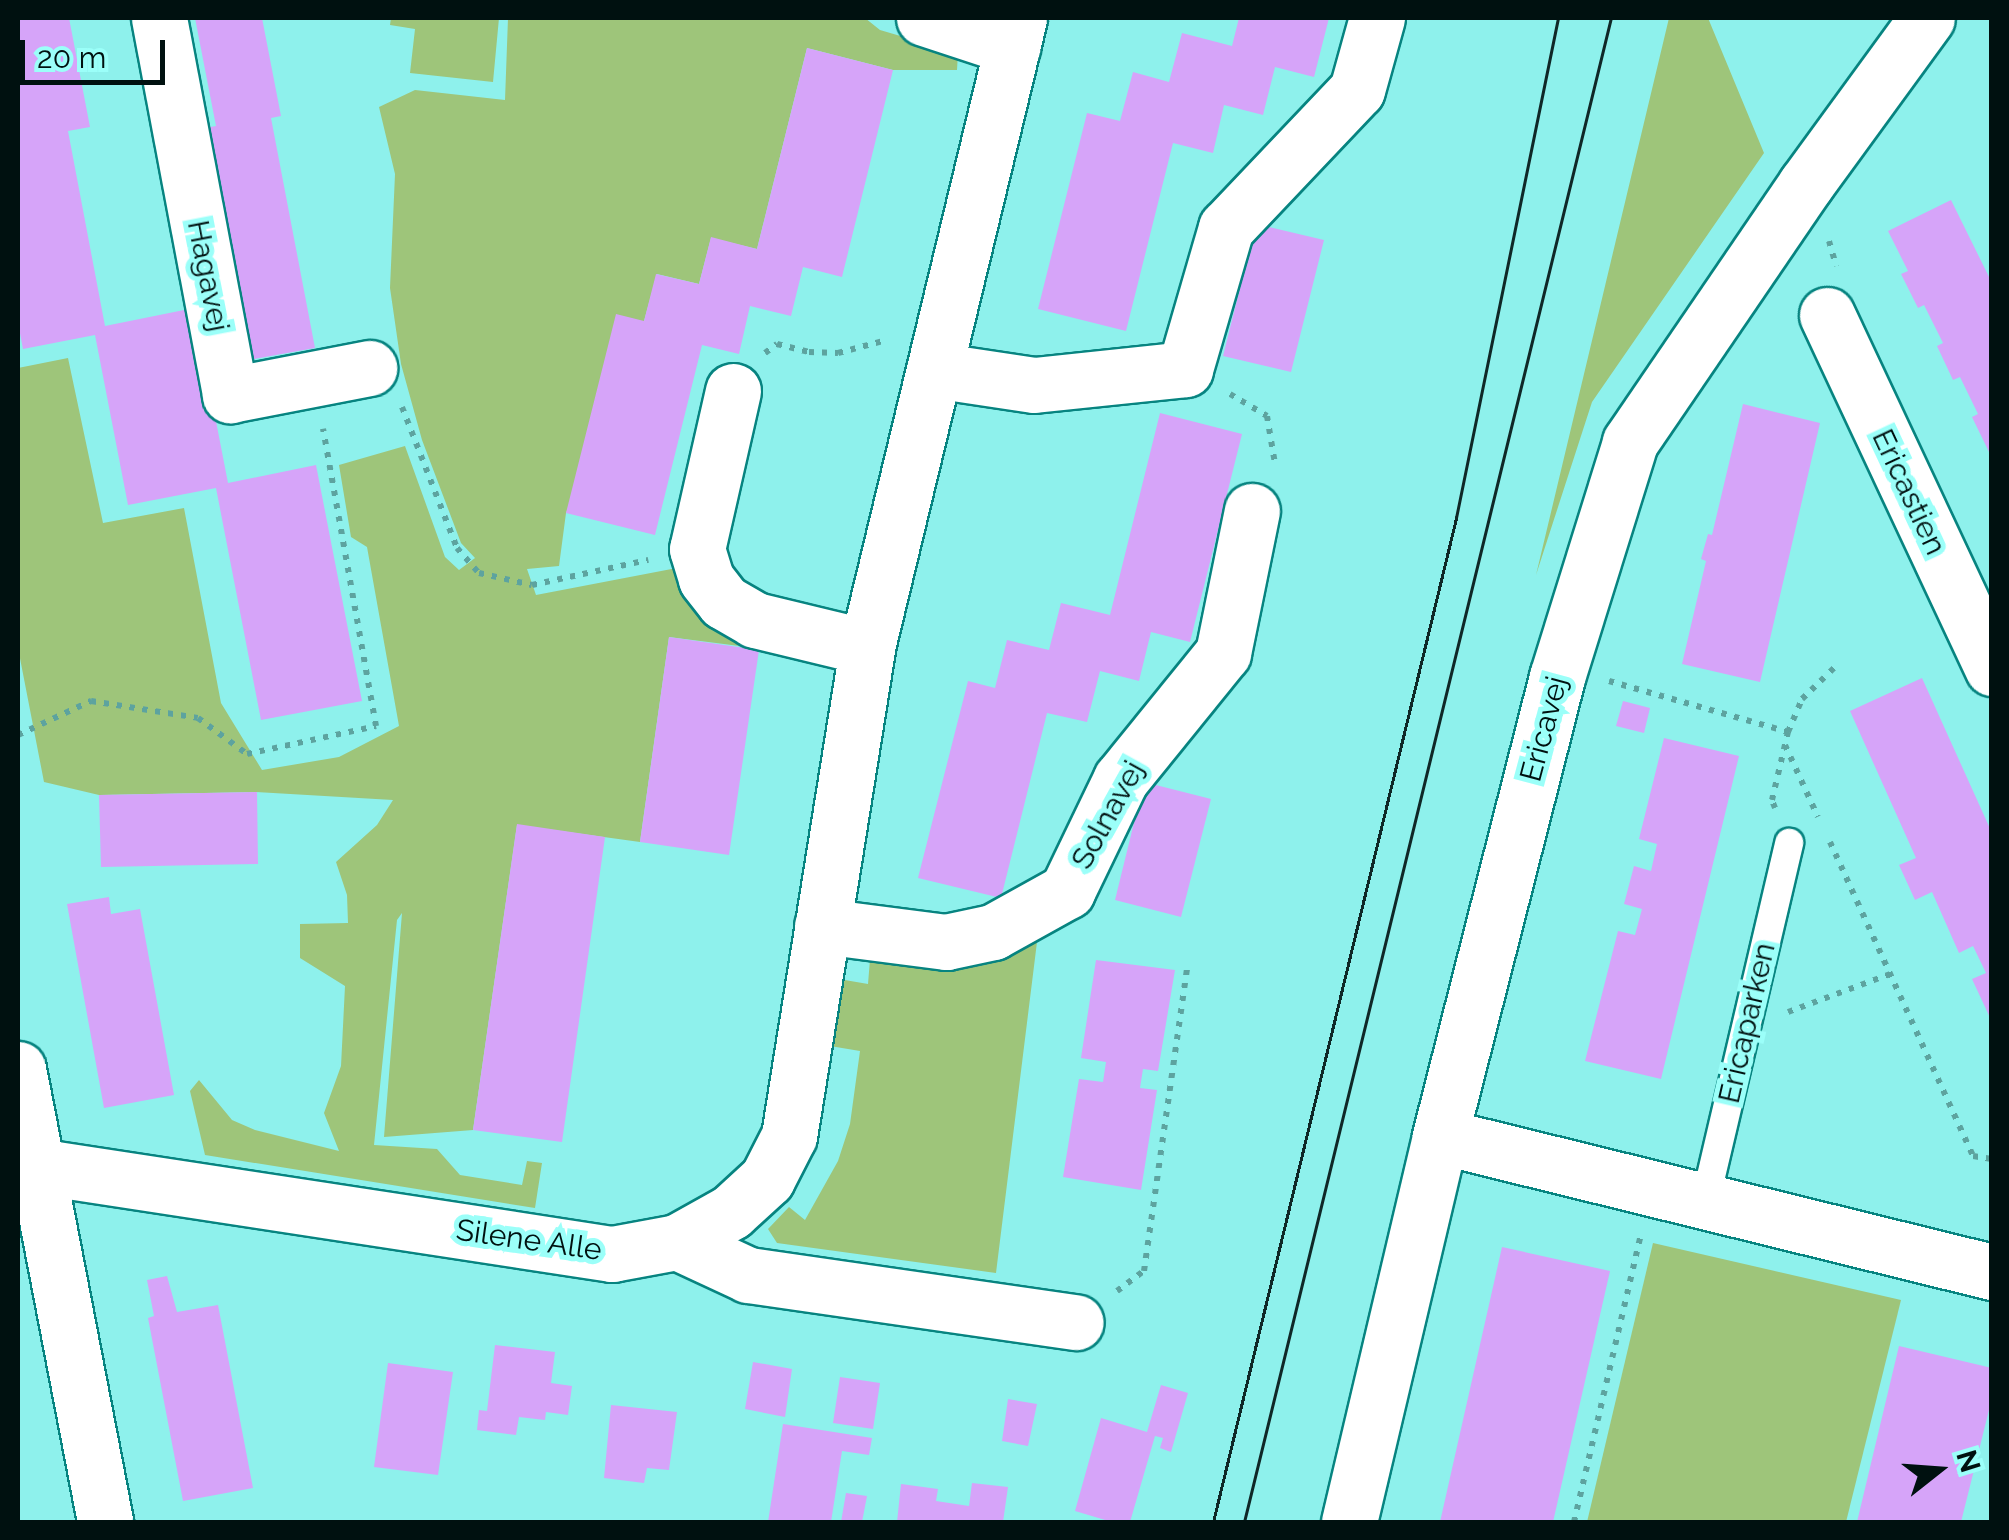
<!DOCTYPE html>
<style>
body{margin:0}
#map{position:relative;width:2009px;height:1540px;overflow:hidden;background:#8ef1ec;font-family:Raleway,sans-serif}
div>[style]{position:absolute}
.green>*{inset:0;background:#9ec57a}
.building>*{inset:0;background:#d6a4f9}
.path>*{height:6px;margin-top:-3px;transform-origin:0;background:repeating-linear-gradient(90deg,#5da39f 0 5px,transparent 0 13px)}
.roads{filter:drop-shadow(2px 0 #078480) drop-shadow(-2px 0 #078480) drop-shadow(0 2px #078480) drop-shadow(0 -2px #078480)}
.service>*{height:28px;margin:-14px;padding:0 14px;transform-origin:14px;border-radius:14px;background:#fff}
.minor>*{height:55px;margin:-27.5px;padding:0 27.5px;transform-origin:27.5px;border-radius:27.5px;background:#fff}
.tertiary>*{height:55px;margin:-27.5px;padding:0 27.5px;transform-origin:27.5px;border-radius:27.5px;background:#fff}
.tram>*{height:2.5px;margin:-1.25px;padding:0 1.25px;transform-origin:1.25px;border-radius:1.25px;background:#0f2827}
span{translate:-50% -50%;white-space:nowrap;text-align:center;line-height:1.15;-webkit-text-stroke:10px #9bfff9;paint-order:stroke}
.street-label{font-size:30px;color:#001110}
.frame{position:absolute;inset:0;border:20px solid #001110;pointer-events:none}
.north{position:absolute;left:1889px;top:1420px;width:100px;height:100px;-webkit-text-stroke:8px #9bfff9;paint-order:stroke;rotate:73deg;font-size:28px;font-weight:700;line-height:40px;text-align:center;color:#001110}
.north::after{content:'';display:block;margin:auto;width:35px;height:45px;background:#001110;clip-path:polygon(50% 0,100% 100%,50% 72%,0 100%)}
.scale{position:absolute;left:20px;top:40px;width:145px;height:45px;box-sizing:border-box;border:5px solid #001110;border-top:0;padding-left:12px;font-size:30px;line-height:35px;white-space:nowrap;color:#001110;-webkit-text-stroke:8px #9bfff9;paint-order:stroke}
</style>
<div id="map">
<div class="green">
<div style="clip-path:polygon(391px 18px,499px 18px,493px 82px,410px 73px,415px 29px,390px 25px)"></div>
<div style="clip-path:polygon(508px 18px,865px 18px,880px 30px,958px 53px,957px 70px,893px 70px,807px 48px,757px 249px,711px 238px,699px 284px,657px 274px,644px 321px,566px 513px,559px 566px,527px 569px,536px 595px,682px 567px,763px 649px,669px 637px,640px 842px,517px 825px,473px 1130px,384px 1137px,402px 913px,397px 920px,374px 1145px,437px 1149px,460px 1175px,522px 1185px,527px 1161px,542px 1163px,535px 1208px,205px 1155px,190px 1091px,199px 1080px,232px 1120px,255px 1130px,339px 1151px,324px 1113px,341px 1066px,345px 986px,300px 958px,300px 924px,348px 923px,347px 895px,336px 862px,377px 825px,393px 800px,256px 792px,99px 795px,44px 782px,18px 648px,18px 368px,68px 358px,103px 523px,184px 508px,221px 703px,262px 770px,339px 757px,399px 726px,367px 547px,351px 537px,339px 465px,405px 446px,445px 557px,459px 570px,475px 558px,461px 543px,422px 440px,401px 364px,390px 288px,395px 174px,379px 107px,415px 90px,505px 100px)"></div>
<div style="clip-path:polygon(1669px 18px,1708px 18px,1764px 153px,1592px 402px,1536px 575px)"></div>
<div style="clip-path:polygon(1037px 942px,996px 1273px,777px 1243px,768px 1229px,789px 1207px,805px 1220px,838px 1161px,850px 1124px,860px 1051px,824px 1045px,833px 978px,868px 984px,871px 947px,982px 957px)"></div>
<div style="clip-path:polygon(1653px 1243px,1901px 1300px,1846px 1522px,1587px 1522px)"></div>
</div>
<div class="building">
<div style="clip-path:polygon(18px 18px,69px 18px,90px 127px,68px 131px,105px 326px,194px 308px,228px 483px,316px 465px,362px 701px,261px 720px,216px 488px,128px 505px,95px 335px,23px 349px,18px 323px)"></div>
<div style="clip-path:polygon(195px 18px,262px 18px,281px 116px,271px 118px,315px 348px,249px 360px,204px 128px,216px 126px)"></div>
<div style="clip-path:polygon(1239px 18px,1329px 18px,1314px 77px,1275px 67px,1263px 115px,1224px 105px,1213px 153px,1173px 143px,1126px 331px,1038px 309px,1087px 113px,1120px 121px,1133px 72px,1169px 82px,1182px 33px,1232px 46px)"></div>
<div style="clip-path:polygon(807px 48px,893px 70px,842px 277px,803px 267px,791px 316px,750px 306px,739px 354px,702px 345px,655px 535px,566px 513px,616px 314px,644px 321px,656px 274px,699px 284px,711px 237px,757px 249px)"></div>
<div style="clip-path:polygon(1951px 200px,1992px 283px,1989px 452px,1972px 417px,1978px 414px,1960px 377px,1953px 380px,1937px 346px,1943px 343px,1924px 305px,1918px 308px,1901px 274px,1908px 271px,1888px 231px)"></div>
<div style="clip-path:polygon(1256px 224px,1324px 240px,1291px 372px,1223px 356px)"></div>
<div style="clip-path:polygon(1743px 404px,1820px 423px,1760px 682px,1682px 664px,1706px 561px,1701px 559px,1708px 534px,1712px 535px)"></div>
<div style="clip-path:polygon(1160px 413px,1242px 434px,1190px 642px,1151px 632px,1139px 681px,1100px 671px,1087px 722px,1047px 713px,1001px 898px,918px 878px,968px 681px,995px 688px,1007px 640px,1049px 650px,1061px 603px,1110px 615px)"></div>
<div style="clip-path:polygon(669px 637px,759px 650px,729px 855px,640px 842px)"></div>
<div style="clip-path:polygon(1922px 678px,1992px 833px,1992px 1022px,1972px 979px,1986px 973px,1973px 946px,1959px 953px,1932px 892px,1915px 900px,1899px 865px,1916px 858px,1850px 711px)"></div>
<div style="clip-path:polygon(1623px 701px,1650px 708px,1644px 733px,1616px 726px)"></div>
<div style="clip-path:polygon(1664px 738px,1739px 756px,1661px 1079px,1585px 1061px,1618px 931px,1635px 935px,1642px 909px,1624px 904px,1634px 866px,1651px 871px,1657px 844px,1639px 839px)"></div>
<div style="clip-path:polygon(1144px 782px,1211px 799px,1181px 917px,1115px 900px)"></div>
<div style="clip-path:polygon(257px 792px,258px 864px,101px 867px,99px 795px)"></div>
<div style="clip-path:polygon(517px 824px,605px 837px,562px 1142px,473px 1130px)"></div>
<div style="clip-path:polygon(109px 897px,111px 914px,140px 909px,174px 1095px,104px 1108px,67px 904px)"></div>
<div style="clip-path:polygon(1096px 960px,1175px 970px,1158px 1071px,1143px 1069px,1140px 1088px,1157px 1090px,1141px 1190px,1063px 1177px,1079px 1079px,1103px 1082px,1106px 1062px,1081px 1058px)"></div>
<div style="clip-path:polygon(1502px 1247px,1610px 1271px,1553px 1522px,1440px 1522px)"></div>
<div style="clip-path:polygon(167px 1276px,177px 1312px,218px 1305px,253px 1488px,183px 1501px,148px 1318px,154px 1316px,147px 1280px)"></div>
<div style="clip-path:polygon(495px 1345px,555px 1352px,551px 1383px,572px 1386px,568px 1415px,546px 1412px,545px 1420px,519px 1417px,516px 1435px,477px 1430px,479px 1410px,487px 1411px)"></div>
<div style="clip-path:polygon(1899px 1346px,1992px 1368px,1992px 1398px,1961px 1522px,1857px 1522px)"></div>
<div style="clip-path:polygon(753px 1362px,792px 1369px,785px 1417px,745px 1409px)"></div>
<div style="clip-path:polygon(388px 1363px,453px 1372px,438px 1475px,374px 1467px)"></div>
<div style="clip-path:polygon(840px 1377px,880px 1383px,873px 1429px,833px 1423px)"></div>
<div style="clip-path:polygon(1161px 1385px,1188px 1393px,1171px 1452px,1160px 1448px,1163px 1438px,1155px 1436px,1130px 1522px,1112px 1522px,1075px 1511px,1101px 1418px,1147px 1432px)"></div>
<div style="clip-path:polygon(1008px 1399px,1037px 1404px,1028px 1446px,1002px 1441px)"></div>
<div style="clip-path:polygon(611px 1405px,677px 1412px,669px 1470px,647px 1468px,644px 1483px,604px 1478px)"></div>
<div style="clip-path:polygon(783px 1424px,872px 1438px,869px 1455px,842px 1451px,831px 1522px,768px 1522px)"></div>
<div style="clip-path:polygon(972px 1483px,1008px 1487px,1003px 1522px,897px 1522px,901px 1484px,938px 1489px,936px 1501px,969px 1506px)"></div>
<div style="clip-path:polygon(846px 1493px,867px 1496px,862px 1522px,841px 1522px)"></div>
</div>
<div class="path">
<div style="left:1829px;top:241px;width:26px;rotate:74deg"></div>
<div style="left:765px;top:353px;width:15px;rotate:-37deg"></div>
<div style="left:777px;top:344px;width:33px;rotate:14deg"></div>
<div style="left:809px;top:352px;width:29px;rotate:2deg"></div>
<div style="left:838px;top:353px;width:51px;rotate:-14.9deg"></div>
<div style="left:1230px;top:394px;width:43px;rotate:30.7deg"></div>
<div style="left:1267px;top:416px;width:49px;rotate:80.5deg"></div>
<div style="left:402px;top:407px;width:151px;rotate:68.7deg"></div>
<div style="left:457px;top:548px;width:33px;rotate:49deg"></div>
<div style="left:479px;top:573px;width:54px;rotate:12.8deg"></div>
<div style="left:532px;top:585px;width:119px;rotate:-12.2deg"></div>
<div style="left:1609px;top:681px;width:186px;rotate:15.9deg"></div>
<div style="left:1788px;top:732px;width:36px;rotate:-67deg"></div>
<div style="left:1802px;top:699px;width:45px;rotate:-44.1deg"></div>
<div style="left:18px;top:735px;width:81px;rotate:-25deg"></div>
<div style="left:91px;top:701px;width:108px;rotate:9deg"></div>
<div style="left:198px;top:718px;width:61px;rotate:36.3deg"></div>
<div style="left:247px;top:754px;width:132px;rotate:-12.2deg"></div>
<div style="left:376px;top:726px;width:302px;rotate:-100.1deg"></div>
<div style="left:1785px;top:745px;width:79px;rotate:65.4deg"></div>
<div style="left:1775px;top:808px;width:9px;rotate:-111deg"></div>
<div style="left:1772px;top:800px;width:70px;rotate:-76.8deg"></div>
<div style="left:1830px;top:842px;width:345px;rotate:65.5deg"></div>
<div style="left:1973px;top:1156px;width:19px;rotate:9deg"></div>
<div style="left:1788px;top:1012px;width:109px;rotate:-20.4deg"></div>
<div style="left:1117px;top:1291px;width:34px;rotate:-37deg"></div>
<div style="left:1144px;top:1271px;width:305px;rotate:-81.9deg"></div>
<div style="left:1574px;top:1522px;width:295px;rotate:-76.9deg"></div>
</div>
<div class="roads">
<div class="service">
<div style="left:1705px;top:1202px;width:369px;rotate:-76.8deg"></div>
</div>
<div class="minor">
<div style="left:159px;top:18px;width:384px;rotate:79.3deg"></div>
<div style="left:230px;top:395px;width:142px;rotate:-11deg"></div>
<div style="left:924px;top:18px;width:93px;rotate:18.2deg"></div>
<div style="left:1827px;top:315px;width:390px;rotate:64.9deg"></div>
<div style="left:934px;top:370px;width:101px;rotate:8.5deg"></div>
<div style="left:1034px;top:385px;width:152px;rotate:-6deg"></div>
<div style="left:1185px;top:369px;width:147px;rotate:-73.8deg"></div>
<div style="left:1226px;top:228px;width:190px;rotate:-46.5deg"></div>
<div style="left:1357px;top:90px;width:75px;rotate:-74.5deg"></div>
<div style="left:733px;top:391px;width:162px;rotate:102.8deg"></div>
<div style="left:697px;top:549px;width:31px;rotate:73deg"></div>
<div style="left:706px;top:579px;width:29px;rotate:52deg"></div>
<div style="left:724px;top:602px;width:36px;rotate:30deg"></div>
<div style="left:755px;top:620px;width:115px;rotate:13.6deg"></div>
<div style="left:822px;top:926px;width:125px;rotate:7.4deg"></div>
<div style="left:946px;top:942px;width:48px;rotate:-12deg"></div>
<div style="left:993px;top:932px;width:85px;rotate:-29deg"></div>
<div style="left:1067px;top:891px;width:124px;rotate:-64.3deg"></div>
<div style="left:1121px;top:779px;width:162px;rotate:-51deg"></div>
<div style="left:1223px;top:653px;width:145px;rotate:-78.5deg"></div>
<div style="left:1440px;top:1136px;width:569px;rotate:13.84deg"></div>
<div style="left:36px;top:1166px;width:583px;rotate:8.69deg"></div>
<div style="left:612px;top:1254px;width:66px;rotate:-10.5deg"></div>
<div style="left:677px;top:1242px;width:78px;rotate:24.9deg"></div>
<div style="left:748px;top:1275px;width:331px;rotate:8.2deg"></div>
<div style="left:677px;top:1242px;width:62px;rotate:-29.1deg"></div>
<div style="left:731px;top:1212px;width:49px;rotate:-42.5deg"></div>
<div style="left:767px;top:1179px;width:48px;rotate:-62.9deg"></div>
<div style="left:789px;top:1136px;width:495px;rotate:-80.9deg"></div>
<div style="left:867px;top:647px;width:647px;rotate:-76.41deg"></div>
<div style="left:1349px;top:1522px;width:397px;rotate:-76.7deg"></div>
<div style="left:1440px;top:1136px;width:474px;rotate:-75.7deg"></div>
<div style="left:1557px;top:677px;width:246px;rotate:-72.7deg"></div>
<div style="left:1630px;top:442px;width:312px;rotate:-55.7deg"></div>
<div style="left:1806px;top:184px;width:205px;rotate:-53.9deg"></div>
</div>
<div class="tertiary">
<div style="left:18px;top:1069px;width:461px;rotate:79.1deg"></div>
</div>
</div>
<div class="tram">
<div style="left:1213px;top:1522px;width:1033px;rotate:-76.39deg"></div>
<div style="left:1456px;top:518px;width:510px;rotate:-78.47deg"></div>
<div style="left:1244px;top:1522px;width:1548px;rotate:-76.29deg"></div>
</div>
<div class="street-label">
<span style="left:208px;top:276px;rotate:79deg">Hagavej</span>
<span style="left:1909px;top:492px;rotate:65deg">Ericastien</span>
<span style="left:1544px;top:729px;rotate:-75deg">Ericavej</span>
<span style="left:1108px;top:815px;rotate:-61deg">Solnavej</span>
<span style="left:1747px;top:1023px;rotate:-77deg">Ericaparken</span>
<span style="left:529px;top:1240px;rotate:8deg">Silene Alle</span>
</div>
<div class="frame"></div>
<div class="north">N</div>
<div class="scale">20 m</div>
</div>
